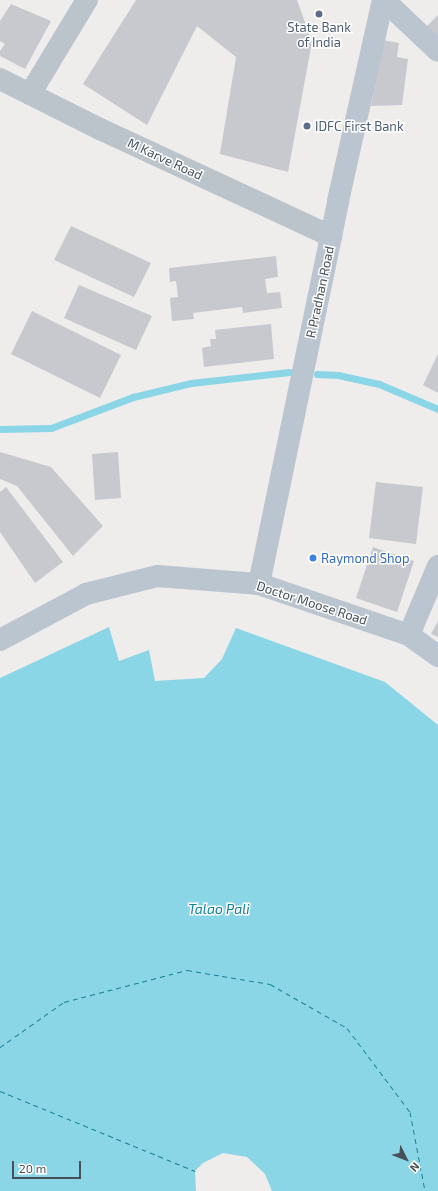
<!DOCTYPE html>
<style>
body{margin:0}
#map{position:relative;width:438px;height:1191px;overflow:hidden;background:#efecec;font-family:"Exo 2",sans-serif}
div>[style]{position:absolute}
.water>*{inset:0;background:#8bd6e6}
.stream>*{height:7px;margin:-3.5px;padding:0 3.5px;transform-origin:3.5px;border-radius:3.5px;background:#8bd6e6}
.ferry>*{height:1px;margin-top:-0.5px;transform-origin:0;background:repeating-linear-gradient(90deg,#148097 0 5px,transparent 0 9px)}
.building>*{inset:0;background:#c7c9cf}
.street>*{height:22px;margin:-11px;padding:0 11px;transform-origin:11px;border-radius:11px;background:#bbc4cb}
.secondary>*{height:22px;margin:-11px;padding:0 11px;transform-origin:11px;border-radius:11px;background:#bbc5d0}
.dots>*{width:11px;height:11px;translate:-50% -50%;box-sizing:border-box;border:2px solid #fff;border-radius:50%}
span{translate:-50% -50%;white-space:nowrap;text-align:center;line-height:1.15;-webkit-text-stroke:3px #fff;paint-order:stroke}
.service-label{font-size:13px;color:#4e5e75}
.left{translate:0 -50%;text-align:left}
.street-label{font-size:13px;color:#465058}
.shop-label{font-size:13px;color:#366cbe}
.water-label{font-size:14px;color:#148097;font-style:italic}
.north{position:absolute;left:386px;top:1139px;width:40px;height:40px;-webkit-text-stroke:3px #fff;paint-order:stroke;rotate:132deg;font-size:11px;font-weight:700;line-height:16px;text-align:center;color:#465058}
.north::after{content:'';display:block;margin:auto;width:14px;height:18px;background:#465058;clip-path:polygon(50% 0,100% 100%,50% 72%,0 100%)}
.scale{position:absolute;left:12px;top:1161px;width:69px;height:18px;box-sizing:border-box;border:2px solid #465058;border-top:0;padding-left:5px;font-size:12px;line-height:14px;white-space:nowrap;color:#465058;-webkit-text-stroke:3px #fff;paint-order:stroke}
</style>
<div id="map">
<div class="water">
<div style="clip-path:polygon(109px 627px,119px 661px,149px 650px,155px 681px,204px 678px,222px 659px,236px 628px,385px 682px,438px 725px,438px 1191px,272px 1191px,265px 1174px,247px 1157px,223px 1153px,203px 1163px,195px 1171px,196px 1191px,0 1191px,0 678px)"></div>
</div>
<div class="stream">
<div style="left:317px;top:374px;width:21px;rotate:3deg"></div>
<div style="left:338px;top:375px;width:42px;rotate:12.4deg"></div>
<div style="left:379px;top:384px;width:64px;rotate:23deg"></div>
<div style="left:0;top:429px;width:51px;rotate:-1.1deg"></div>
<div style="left:51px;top:428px;width:88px;rotate:-20.7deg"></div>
<div style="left:133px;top:397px;width:60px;rotate:-13.6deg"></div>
<div style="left:191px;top:383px;width:99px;rotate:-6.4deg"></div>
</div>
<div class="ferry">
<div style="left:0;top:1047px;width:78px;rotate:-35.1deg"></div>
<div style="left:64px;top:1002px;width:127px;rotate:-14.6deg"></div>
<div style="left:187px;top:970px;width:84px;rotate:9.6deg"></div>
<div style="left:270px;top:984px;width:89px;rotate:29.7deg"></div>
<div style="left:347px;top:1028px;width:105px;rotate:53.1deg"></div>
<div style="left:410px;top:1112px;width:80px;rotate:79.2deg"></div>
<div style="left:0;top:1091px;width:211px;rotate:22.3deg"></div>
</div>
<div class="building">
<div style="clip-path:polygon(136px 0,297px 0,312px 42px,288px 172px,220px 154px,236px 57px,197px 26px,147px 125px,83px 84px)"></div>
<div style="clip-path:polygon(11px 4px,51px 21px,25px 69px,0 56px,0 51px,5px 44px,0 41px,0 21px)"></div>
<div style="clip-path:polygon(438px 15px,438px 43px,424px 29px)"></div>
<div style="clip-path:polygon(383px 40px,399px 43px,397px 57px,408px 59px,402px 105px,371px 106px)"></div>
<div style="clip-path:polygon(71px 226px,151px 263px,134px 297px,54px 260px)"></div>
<div style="clip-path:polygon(276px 256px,278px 277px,265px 279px,267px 293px,280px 292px,282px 308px,243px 313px,242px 307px,193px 313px,194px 319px,172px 321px,170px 298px,178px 297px,176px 281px,170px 282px,169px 268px)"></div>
<div style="clip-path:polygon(79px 285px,152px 316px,136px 350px,64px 318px)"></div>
<div style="clip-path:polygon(32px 311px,121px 355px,100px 398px,11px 354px)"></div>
<div style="clip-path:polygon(271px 324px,274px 359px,204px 367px,202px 348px,211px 346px,210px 339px,216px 339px,215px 330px)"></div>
<div style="clip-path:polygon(438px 354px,438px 393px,423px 385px)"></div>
<div style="clip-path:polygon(0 452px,51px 467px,103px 526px,73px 556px,17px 486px,0 479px)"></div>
<div style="clip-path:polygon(118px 452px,121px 498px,95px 500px,92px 454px)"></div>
<div style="clip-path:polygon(376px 482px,423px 487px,416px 544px,369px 538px)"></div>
<div style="clip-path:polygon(6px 487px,63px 562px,35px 583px,0 532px,0 492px)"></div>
<div style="clip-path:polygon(373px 547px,414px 561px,397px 612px,356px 598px)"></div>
<div style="clip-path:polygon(438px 621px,438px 637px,431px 634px)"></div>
</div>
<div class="street">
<div style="left:0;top:79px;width:112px;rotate:26.6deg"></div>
<div style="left:100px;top:129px;width:255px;rotate:24.9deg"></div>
<div style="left:30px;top:94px;width:110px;rotate:-58.8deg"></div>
</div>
<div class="secondary">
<div style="left:384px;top:0;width:74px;rotate:43.4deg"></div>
<div style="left:259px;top:584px;width:391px;rotate:-78.3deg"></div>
<div style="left:338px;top:201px;width:206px;rotate:-77.4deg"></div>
<div style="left:409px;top:635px;width:75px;rotate:-67.2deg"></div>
<div style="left:0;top:640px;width:98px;rotate:-28.1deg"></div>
<div style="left:86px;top:594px;width:73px;rotate:-14.2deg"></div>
<div style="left:157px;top:576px;width:102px;rotate:4.5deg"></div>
<div style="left:259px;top:584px;width:158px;rotate:18.8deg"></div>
<div style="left:409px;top:635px;width:36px;rotate:36deg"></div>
</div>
<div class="dots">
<div style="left:319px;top:14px;background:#5c6f8a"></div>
<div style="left:307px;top:126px;background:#5c6f8a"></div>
<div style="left:313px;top:558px;background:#3f7fe0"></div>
</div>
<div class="service-label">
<span style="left:319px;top:35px">State Bank<br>of India</span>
<span class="left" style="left:315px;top:126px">IDFC First Bank</span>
</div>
<div class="street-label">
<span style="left:165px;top:159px;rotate:25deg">M Karve Road</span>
<span style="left:320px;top:292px;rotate:-78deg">R Pradhan Road</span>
<span style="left:312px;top:603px;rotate:18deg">Doctor Moose Road</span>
</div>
<div class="shop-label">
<span class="left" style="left:321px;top:558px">Raymond Shop</span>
</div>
<div class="water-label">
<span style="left:219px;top:909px">Talao Pali</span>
</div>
<div class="north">N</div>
<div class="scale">20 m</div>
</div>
